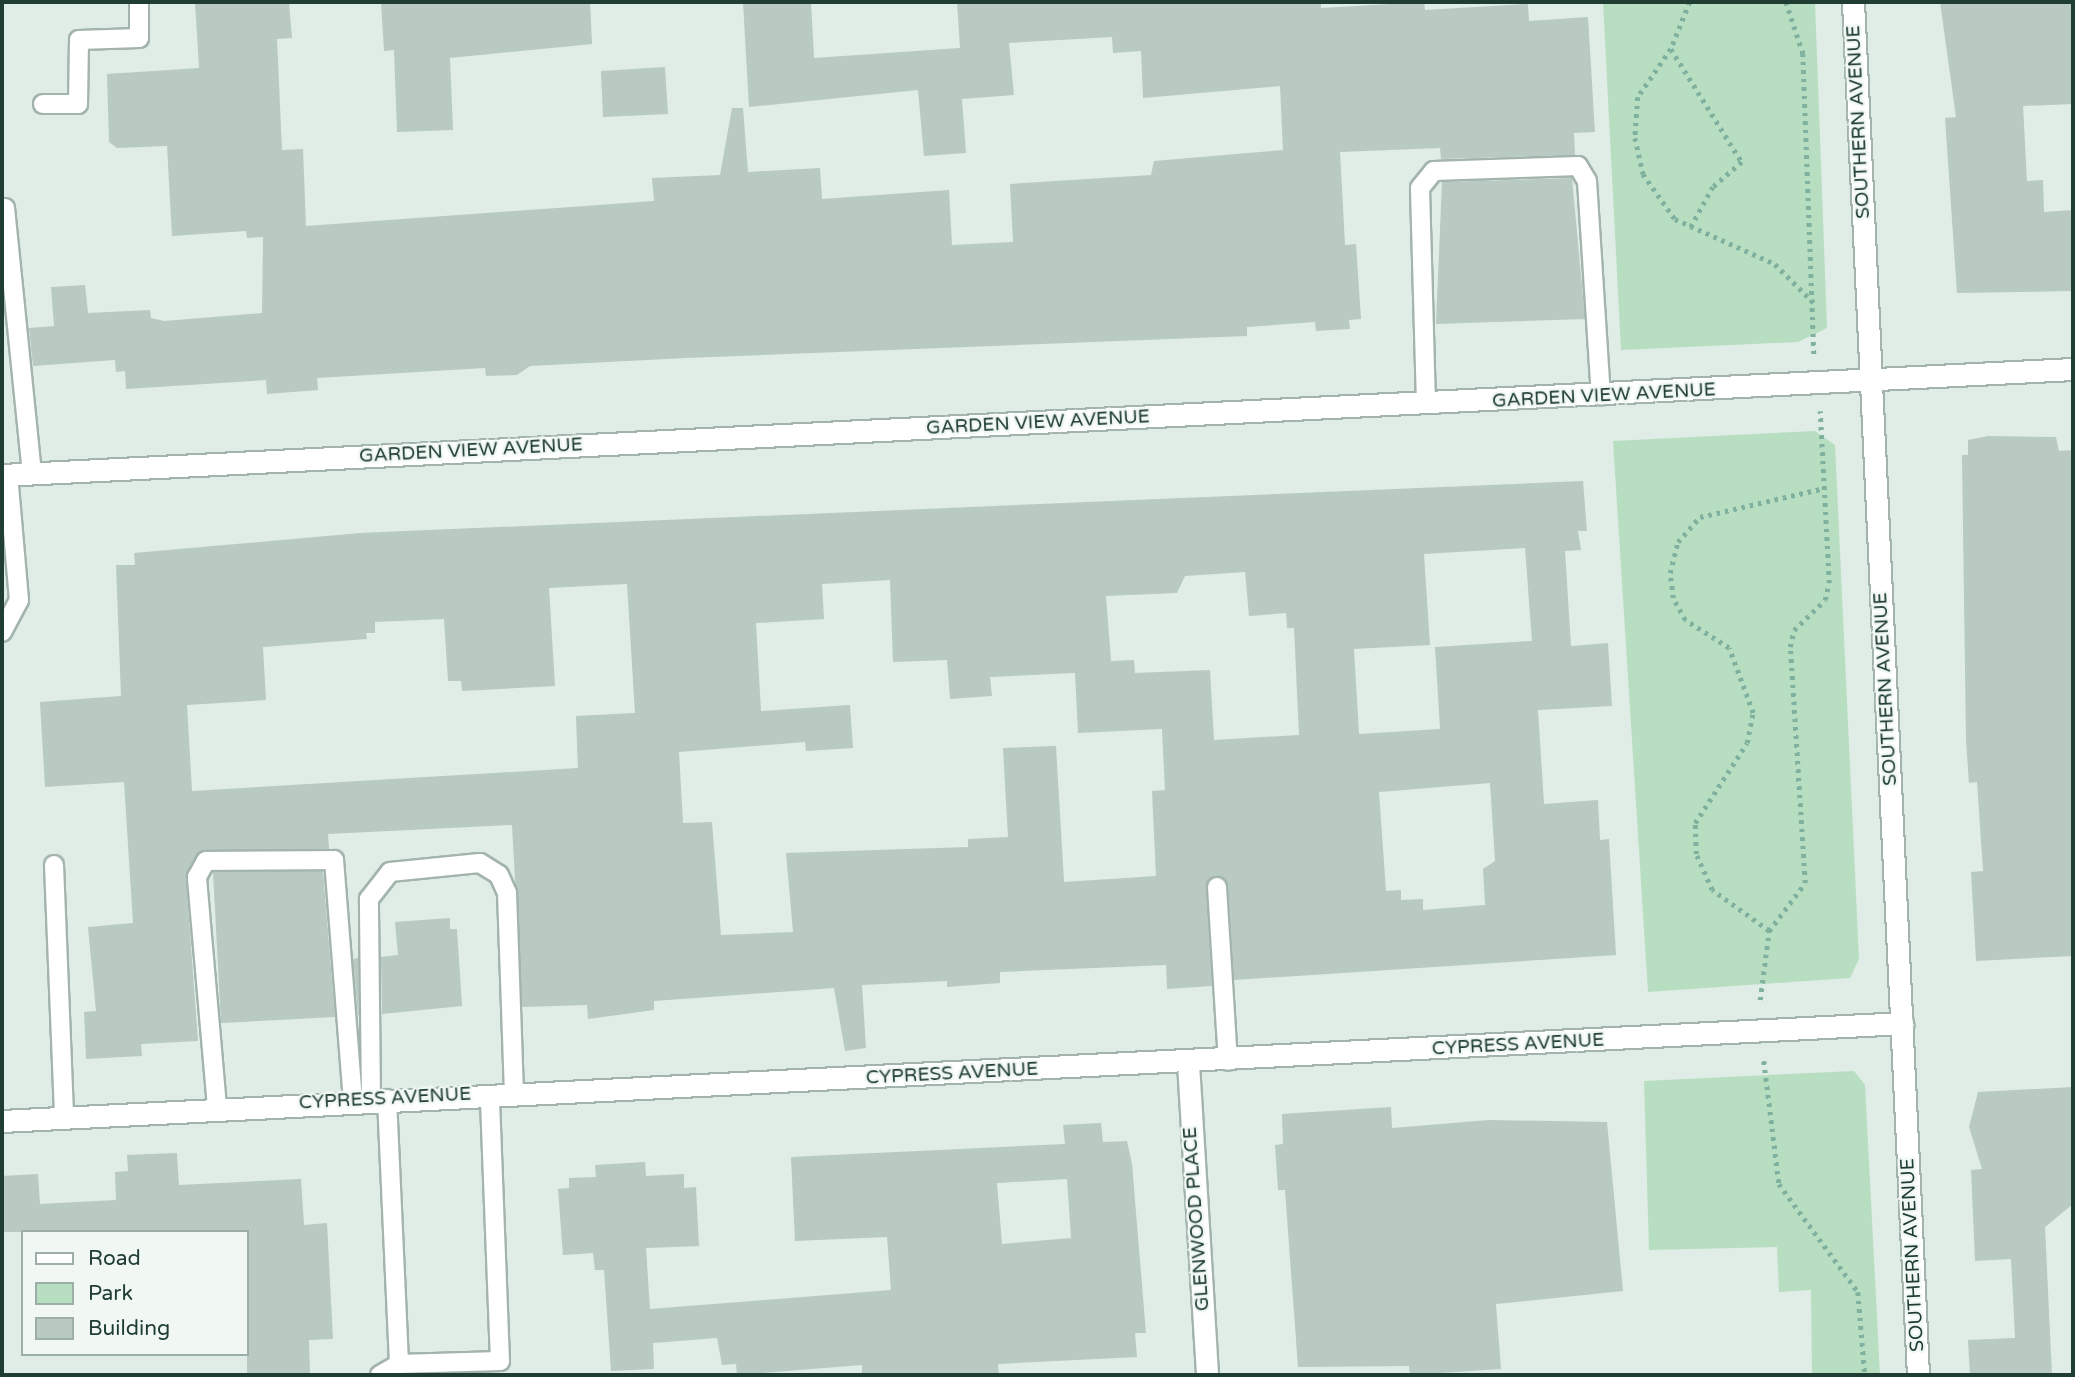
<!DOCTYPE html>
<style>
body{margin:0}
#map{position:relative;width:2075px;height:1377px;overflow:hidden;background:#e0ece6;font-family:"Varela Round",sans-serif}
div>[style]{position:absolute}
.green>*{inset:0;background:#b7dec0}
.building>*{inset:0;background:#b8cac1}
.path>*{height:4.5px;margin-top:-2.25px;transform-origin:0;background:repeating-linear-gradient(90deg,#7fb19e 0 3.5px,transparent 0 8.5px)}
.roads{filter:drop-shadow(2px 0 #a3b4ad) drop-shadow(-2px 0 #a3b4ad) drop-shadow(0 2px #a3b4ad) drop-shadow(0 -2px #a3b4ad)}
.service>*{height:18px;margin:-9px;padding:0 9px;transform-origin:9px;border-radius:9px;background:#fff}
.minor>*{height:21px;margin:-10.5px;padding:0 10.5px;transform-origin:10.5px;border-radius:10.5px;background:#fff}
.tertiary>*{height:21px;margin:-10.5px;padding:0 10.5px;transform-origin:10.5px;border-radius:10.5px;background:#fff}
span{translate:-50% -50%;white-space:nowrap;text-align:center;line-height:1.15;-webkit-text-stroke:5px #f1f8f4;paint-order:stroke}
.street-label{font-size:19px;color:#203d33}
.frame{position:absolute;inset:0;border:4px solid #203d33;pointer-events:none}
.legend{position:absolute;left:21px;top:1230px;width:228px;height:126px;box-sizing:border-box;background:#f1f8f4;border:2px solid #9dada7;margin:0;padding:9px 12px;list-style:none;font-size:21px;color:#203d33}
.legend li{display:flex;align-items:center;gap:14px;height:35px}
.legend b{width:35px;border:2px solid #9dada7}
</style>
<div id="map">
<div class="green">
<div style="clip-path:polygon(1603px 2px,1815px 2px,1827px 328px,1798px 342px,1621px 350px)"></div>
<div style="clip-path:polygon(1815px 431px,1835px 445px,1859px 959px,1850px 978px,1648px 992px,1613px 441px)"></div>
<div style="clip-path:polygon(1854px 1071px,1865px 1085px,1880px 1375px,1812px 1375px,1811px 1290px,1779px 1292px,1777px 1247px,1649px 1250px,1644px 1081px)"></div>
</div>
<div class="building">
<div style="clip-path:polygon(195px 2px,289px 2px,292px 38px,277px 39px,282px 150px,303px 149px,306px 226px,654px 201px,652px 178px,720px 175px,732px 108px,743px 108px,748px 172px,820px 168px,822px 199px,949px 190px,952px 245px,1013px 242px,1010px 184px,1151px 175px,1154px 161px,1283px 150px,1280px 86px,1143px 98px,1141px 51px,1113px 53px,1112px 37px,1009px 43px,1014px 95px,962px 99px,966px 153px,924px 156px,918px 90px,749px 107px,743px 2px,811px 2px,814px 58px,960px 48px,957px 2px,1321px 2px,1321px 8px,1424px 2px,1425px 10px,1528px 4px,1529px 21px,1588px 17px,1595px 132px,1574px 133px,1575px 155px,1441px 159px,1440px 148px,1340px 152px,1345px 245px,1356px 244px,1361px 319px,1349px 320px,1350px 329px,1316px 331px,1315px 322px,1247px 327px,1247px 336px,686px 358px,530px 366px,517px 375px,486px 376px,485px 368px,317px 378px,318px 390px,267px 394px,266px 380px,126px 389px,125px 371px,116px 372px,115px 360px,33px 366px,29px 328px,54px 326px,51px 287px,85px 285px,88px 313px,150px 310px,151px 318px,164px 321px,262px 313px,263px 237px,247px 238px,246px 231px,172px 236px,167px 146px,117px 148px,109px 142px,107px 74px,199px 68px)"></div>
<div style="clip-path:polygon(381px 2px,590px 2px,592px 44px,450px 58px,453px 130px,397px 132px,394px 50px,384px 51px)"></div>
<div style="clip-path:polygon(1940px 2px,2073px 2px,2073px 104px,2023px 106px,2027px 181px,2043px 180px,2044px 212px,2073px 210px,2073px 291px,1957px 293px,1945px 118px,1956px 117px)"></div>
<div style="clip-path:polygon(665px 67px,668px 114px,603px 117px,601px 71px)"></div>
<div style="clip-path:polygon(1572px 178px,1585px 319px,1436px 324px,1442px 182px)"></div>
<div style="clip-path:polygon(1988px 436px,2056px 437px,2059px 451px,2073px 450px,2073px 956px,1976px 961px,1971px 872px,1983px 871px,1977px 782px,1969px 783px,1966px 741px,1962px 455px,1968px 455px,1968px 440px)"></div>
<div style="clip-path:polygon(evenodd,1583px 481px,1587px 531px,1578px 531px,1581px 550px,1565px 551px,1571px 646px,1608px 643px,1612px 706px,1538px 710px,1544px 804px,1598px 800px,1600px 840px,1609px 839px,1616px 955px,1234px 980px,1228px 886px,1216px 876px,1206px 888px,1212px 986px,1167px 989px,1166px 965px,1000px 972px,1000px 983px,947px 987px,947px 981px,862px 985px,866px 1048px,845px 1051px,834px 988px,654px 1001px,654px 1010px,588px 1019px,587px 1005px,522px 1007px,512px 825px,328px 834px,329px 849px,200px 852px,186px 878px,198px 1041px,141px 1044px,142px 1056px,86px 1059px,84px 1012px,96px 1011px,88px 927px,133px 923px,124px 782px,45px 787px,40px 702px,121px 696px,116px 565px,135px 565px,134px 553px,360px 533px,1583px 481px,1525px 548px,1532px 641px,1435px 647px,1440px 729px,1359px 734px,1354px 649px,1430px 645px,1424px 554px,1525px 548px,1583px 481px,1245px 572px,1249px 616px,1286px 613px,1287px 628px,1294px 628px,1299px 735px,1214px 740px,1210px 670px,1135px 673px,1134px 660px,1111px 661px,1106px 596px,1177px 593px,1185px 576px,1245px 572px,1583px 481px,890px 580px,893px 662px,947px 660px,950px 699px,992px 696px,990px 677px,1075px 673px,1078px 733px,1162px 729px,1165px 790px,1152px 791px,1156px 876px,1064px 882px,1056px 746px,1003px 748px,1008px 837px,968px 839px,968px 847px,786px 853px,793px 932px,721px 935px,712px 822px,683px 823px,679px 752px,805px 742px,806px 751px,853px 748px,850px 705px,761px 711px,756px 623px,824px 619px,822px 584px,890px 580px,1583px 481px,627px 584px,635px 713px,576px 716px,578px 768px,192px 791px,187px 705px,266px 700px,263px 647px,367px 639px,366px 633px,375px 633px,375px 622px,444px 619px,448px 681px,461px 681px,462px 691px,555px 686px,549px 588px,627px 584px,1583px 481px,1490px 783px,1495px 861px,1483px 869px,1485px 905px,1423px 910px,1423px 899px,1401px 900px,1401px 890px,1386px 891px,1379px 792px,1490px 783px)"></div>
<div style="clip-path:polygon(323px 871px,335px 1017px,221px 1023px,213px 872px)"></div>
<div style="clip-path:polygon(450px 918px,450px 929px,457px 929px,462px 1006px,382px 1014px,381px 957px,398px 955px,395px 922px)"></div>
<div style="clip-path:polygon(358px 958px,359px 1015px,358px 1015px,353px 959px)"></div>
<div style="clip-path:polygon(2073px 1087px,2073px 1204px,2045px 1227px,2052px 1375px,1970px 1375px,1968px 1340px,2015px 1338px,2011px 1259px,1975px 1261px,1971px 1170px,1982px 1169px,1969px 1127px,1978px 1092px)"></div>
<div style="clip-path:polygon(1391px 1107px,1392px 1128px,1489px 1120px,1607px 1122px,1623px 1291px,1496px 1304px,1501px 1369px,1410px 1375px,1409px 1366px,1298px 1367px,1285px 1190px,1278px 1190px,1275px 1145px,1283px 1144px,1282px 1114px)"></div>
<div style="clip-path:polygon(evenodd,1101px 1123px,1103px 1142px,1127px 1141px,1132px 1164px,1146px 1333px,1135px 1333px,1137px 1357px,998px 1364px,999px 1375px,862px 1375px,862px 1365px,737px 1375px,736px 1364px,722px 1365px,717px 1338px,653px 1343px,654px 1369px,611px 1371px,604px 1270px,595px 1270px,593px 1253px,563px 1255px,558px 1189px,569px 1188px,569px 1178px,596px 1177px,595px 1165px,645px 1162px,646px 1176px,684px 1174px,684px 1188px,696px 1187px,699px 1246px,646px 1248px,650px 1309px,891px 1290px,887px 1237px,795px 1241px,791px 1157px,1065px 1144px,1063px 1125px,1101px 1123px,1067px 1179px,1071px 1238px,1002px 1244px,997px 1183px,1067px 1179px)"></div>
<div style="clip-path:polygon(177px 1153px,179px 1185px,301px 1179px,304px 1225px,327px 1223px,333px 1339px,309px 1340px,310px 1375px,247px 1375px,247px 1232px,2px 1232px,2px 1176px,38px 1174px,40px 1204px,116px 1200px,115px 1172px,128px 1171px,127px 1155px)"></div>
</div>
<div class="path">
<div style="left:1690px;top:2px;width:51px;rotate:112deg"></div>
<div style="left:1671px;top:49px;width:58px;rotate:124.5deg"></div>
<div style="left:1638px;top:97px;width:41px;rotate:94.2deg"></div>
<div style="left:1635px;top:138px;width:37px;rotate:77deg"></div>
<div style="left:1643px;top:174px;width:55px;rotate:54.6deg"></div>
<div style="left:1675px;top:219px;width:110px;rotate:24.2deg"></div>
<div style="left:1775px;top:264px;width:55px;rotate:45deg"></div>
<div style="left:1786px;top:2px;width:54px;rotate:71.6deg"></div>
<div style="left:1803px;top:53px;width:301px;rotate:87.9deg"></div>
<div style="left:1671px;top:49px;width:133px;rotate:57.9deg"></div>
<div style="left:1742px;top:162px;width:38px;rotate:139deg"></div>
<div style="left:1713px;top:187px;width:48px;rotate:118.7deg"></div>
<div style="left:1769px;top:931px;width:70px;rotate:-144.3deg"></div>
<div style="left:1712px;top:890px;width:39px;rotate:-114deg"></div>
<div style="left:1696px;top:854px;width:31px;rotate:-92deg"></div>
<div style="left:1695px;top:823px;width:95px;rotate:-57deg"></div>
<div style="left:1747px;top:743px;width:31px;rotate:-79deg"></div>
<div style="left:1753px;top:713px;width:69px;rotate:-110.3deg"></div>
<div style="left:1729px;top:648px;width:52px;rotate:-147.5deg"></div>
<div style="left:1685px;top:620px;width:25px;rotate:-119deg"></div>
<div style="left:1673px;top:598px;width:25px;rotate:-97deg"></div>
<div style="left:1670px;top:573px;width:32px;rotate:-76deg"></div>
<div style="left:1678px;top:542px;width:33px;rotate:-49deg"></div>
<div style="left:1700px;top:517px;width:128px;rotate:-13.1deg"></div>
<div style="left:1760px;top:1000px;width:70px;rotate:-82.6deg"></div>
<div style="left:1769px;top:931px;width:60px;rotate:-53.1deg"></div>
<div style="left:1805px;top:883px;width:236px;rotate:-93.6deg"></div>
<div style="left:1790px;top:647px;width:17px;rotate:-77deg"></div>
<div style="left:1794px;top:630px;width:43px;rotate:-44.1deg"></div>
<div style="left:1825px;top:600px;width:17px;rotate:-77deg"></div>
<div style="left:1829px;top:583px;width:172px;rotate:-93deg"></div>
<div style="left:1764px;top:1061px;width:124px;rotate:83deg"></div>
<div style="left:1779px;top:1184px;width:134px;rotate:53.8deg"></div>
<div style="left:1858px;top:1292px;width:83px;rotate:85.2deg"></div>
</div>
<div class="roads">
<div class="service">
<div style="left:43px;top:104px;width:35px"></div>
<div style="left:78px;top:104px;width:64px;rotate:-89.1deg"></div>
<div style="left:79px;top:40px;width:60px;rotate:-1.9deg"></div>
<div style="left:139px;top:38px;width:36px;rotate:-90deg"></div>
<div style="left:5px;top:208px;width:265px;rotate:84.2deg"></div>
<div style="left:1426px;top:404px;width:216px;rotate:-91.6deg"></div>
<div style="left:1420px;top:188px;width:22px;rotate:-51deg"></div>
<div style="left:1434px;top:171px;width:144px;rotate:-2deg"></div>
<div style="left:1578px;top:166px;width:17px;rotate:59deg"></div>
<div style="left:1587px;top:181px;width:215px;rotate:86.3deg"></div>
<div style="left:2px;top:632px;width:36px;rotate:-62deg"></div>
<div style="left:19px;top:600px;width:126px;rotate:-95deg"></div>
<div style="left:54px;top:865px;width:249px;rotate:87.7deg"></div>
<div style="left:1217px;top:887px;width:174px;rotate:86.4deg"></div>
<div style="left:387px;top:1099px;width:265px;rotate:87.4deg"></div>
<div style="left:399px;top:1364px;width:101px;rotate:-1.7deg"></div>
<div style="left:500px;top:1361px;width:266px;rotate:-92.2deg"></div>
<div style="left:371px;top:1100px;width:201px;rotate:-90.6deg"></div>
<div style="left:369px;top:899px;width:34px;rotate:-52deg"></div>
<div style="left:390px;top:872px;width:90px;rotate:-5.7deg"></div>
<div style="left:480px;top:863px;width:22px;rotate:32deg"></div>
<div style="left:499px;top:875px;width:20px;rotate:66deg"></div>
<div style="left:507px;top:893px;width:201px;rotate:88deg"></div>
<div style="left:217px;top:1107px;width:231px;rotate:-95deg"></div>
<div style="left:197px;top:877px;width:18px;rotate:-61deg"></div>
<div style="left:206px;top:861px;width:128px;rotate:-0.4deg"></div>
<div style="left:334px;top:860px;width:242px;rotate:85.5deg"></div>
<div style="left:380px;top:1375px;width:22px;rotate:-30deg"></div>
</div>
<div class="minor">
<div style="left:2px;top:475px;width:2074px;rotate:-2.93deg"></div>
<div style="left:1188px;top:1063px;width:313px;rotate:86.5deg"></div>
<div style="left:2px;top:1121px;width:1903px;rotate:-2.95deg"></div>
</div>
<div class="tertiary">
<div style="left:1853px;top:2px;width:1375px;rotate:87.29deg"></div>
</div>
</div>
<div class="street-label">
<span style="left:1859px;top:122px;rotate:-93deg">SOUTHERN AVENUE</span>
<span style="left:1604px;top:396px;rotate:-3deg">GARDEN VIEW AVENUE</span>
<span style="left:1038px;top:423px;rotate:-3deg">GARDEN VIEW AVENUE</span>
<span style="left:471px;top:451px;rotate:-3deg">GARDEN VIEW AVENUE</span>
<span style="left:1886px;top:689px;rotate:-93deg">SOUTHERN AVENUE</span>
<span style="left:1518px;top:1045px;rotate:-3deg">CYPRESS AVENUE</span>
<span style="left:952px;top:1074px;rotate:-3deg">CYPRESS AVENUE</span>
<span style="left:385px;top:1099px;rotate:-3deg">CYPRESS AVENUE</span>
<span style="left:1197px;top:1219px;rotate:-94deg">GLENWOOD PLACE</span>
<span style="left:1913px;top:1255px;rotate:-93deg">SOUTHERN AVENUE</span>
</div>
<div class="frame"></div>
<ul class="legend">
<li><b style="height:9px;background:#fff"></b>Road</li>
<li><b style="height:19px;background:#b7dec0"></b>Park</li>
<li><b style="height:19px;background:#b8cac1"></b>Building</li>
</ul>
</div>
